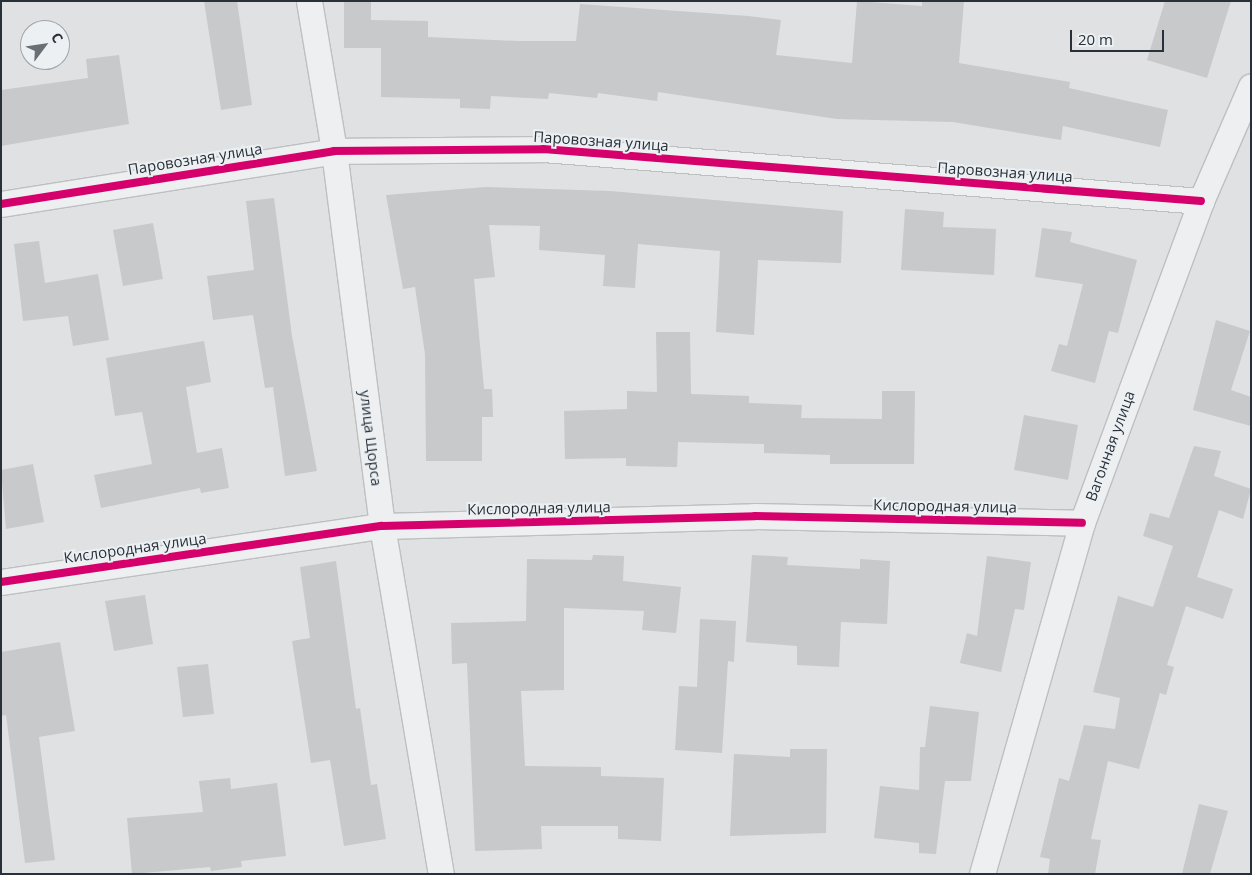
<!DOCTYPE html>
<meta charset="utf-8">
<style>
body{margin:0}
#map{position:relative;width:1252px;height:875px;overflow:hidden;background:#dfe1e3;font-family:"Open Sans",sans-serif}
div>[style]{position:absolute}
.building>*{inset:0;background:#c7c9cb}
.roads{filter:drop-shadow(1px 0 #bdbfc1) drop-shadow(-1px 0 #bdbfc1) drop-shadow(0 1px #bdbfc1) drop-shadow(0 -1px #bdbfc1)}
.minor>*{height:25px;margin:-12.5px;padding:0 12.5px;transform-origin:12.5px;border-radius:12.5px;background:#eeeff0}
.cycleway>*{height:8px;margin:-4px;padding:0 4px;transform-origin:4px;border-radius:4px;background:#d6006c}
span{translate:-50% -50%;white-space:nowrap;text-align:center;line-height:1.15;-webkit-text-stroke:4px #ecf0f3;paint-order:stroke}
.street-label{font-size:15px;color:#28313a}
.frame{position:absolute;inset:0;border:2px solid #28313a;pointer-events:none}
.north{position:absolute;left:20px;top:20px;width:50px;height:50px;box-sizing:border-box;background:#ecf0f3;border:1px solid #9ea4a9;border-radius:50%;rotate:59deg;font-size:14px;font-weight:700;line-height:20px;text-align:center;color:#28313a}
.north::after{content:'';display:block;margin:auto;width:18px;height:22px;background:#686f75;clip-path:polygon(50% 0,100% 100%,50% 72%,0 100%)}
.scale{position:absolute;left:1070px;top:30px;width:94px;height:22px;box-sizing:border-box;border:2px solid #28313a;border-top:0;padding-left:6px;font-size:15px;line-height:18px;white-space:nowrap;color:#28313a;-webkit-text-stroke:4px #ecf0f3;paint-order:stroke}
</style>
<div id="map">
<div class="building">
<div style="clip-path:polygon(204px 1px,237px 1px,252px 105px,221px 110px)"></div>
<div style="clip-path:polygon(344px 1px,371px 1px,371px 20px,428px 21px,428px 37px,518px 41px,576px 41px,580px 4px,748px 16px,781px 20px,776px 55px,852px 63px,857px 1px,922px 6px,922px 1px,964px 1px,959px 63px,1070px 82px,1069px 88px,1168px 110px,1160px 147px,1063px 126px,1061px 140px,953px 122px,837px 119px,658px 92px,657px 101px,598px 93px,597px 98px,549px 93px,548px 99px,491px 96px,490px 109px,460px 108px,460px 99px,381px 97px,381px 48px,344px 48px)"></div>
<div style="clip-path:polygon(1165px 1px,1231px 1px,1207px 78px,1147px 60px)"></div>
<div style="clip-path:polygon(119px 55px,129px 124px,1px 146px,1px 90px,88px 78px,86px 59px)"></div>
<div style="clip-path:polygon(486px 187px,610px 191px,843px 211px,841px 263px,758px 260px,754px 335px,716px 332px,720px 251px,638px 244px,635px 288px,603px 286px,605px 255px,539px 250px,540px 226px,489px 225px,495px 277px,474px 279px,484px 389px,492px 389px,493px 417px,482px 417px,482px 461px,426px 461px,425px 354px,415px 287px,403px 289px,386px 195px)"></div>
<div style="clip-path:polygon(274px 198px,292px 336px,317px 471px,285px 476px,273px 387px,265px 388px,253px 315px,213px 320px,207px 276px,254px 270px,246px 201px)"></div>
<div style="clip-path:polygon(905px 209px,944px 212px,943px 227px,996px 229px,994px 275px,901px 270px)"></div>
<div style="clip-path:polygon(153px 223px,163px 279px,123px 286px,113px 230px)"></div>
<div style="clip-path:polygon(1042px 228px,1072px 232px,1070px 242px,1137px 260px,1118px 333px,1109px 331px,1095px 383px,1051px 371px,1059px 344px,1067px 346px,1083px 284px,1035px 277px)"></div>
<div style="clip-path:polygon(39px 241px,45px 283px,98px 274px,109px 340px,73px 346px,68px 316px,23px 321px,14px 244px)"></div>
<div style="clip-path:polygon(1216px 320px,1250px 331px,1231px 390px,1251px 397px,1251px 426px,1193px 410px)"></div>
<div style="clip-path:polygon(656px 332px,690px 332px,691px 394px,749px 396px,749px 403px,802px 405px,801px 418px,882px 419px,882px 391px,915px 391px,914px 464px,830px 464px,830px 455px,764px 453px,764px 444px,678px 442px,677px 467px,626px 466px,626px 458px,565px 459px,564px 411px,627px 409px,627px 391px,657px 392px)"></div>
<div style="clip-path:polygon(204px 341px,211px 382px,186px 387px,197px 453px,222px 448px,229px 488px,201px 493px,200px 488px,101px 508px,94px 475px,152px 464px,142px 412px,115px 416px,106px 358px)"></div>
<div style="clip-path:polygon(1024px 415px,1078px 425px,1068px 480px,1014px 470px)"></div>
<div style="clip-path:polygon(1194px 446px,1221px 451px,1214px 476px,1251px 489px,1243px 519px,1219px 510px,1197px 577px,1233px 589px,1223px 619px,1186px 606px,1167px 665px,1174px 667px,1166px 695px,1160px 693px,1139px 769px,1108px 761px,1091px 839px,1101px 840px,1095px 874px,1048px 874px,1050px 859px,1040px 857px,1059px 778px,1069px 781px,1084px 725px,1115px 729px,1120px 698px,1093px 692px,1118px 596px,1153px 607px,1173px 546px,1143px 536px,1150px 513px,1169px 518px)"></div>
<div style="clip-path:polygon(33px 464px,44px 522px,6px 529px,1px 470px)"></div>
<div style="clip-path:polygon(593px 555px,624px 556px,623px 581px,681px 587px,676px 633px,642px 630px,644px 611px,564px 608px,564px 690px,521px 691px,525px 766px,601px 767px,601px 776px,664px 778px,661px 841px,618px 839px,618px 826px,541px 826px,542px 849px,475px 851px,467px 663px,452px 664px,451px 623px,526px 621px,527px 559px,592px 560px)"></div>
<div style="clip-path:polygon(752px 555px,788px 557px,787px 565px,860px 569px,860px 559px,890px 561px,887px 624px,841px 622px,839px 667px,797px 665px,797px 646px,746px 642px)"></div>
<div style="clip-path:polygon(987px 556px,1031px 562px,1024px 610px,1015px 609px,1001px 672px,960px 663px,967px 633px,977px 636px)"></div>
<div style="clip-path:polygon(336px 561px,356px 709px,360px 708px,371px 785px,377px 784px,386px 839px,344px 846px,330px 760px,311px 763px,292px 641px,310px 638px,300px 567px)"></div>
<div style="clip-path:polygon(145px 595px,153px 644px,114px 651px,105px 601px)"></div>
<div style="clip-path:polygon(700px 619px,736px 621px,734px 662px,728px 661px,722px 753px,675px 750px,679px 686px,697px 687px)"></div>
<div style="clip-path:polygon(60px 642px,75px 731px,39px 737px,55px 860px,25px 863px,6px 715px,1px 716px,1px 652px)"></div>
<div style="clip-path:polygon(208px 664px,214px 714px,183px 717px,177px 667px)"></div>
<div style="clip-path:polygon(930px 706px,979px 712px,971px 781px,945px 781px,936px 854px,919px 853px,919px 843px,874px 838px,880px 786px,919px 790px,920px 747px,925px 747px)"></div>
<div style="clip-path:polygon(790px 749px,827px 749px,826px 833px,730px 836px,734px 754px,790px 757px)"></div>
<div style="clip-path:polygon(230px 778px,231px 789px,277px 783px,286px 856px,241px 861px,242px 867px,211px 871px,210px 867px,132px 874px,127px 818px,203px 812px,199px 781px)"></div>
<div style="clip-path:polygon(1199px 804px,1228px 811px,1210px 874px,1182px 874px)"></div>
</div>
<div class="roads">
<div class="minor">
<div style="left:309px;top:1px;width:152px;rotate:80.5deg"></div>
<div style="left:334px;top:151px;width:378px;rotate:82.7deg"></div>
<div style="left:382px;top:526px;width:353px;rotate:80.4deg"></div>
<div style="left:1px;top:204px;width:337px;rotate:-9deg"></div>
<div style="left:334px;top:151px;width:209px;rotate:-0.5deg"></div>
<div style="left:543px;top:149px;width:660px;rotate:4.52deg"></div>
<div style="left:1px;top:582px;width:385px;rotate:-8.4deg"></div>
<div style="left:382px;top:526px;width:373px;rotate:-1.5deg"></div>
<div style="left:755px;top:516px;width:327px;rotate:1.2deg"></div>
<div style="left:982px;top:874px;width:365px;rotate:-74.1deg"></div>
<div style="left:1082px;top:523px;width:343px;rotate:-69.7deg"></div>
<div style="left:1201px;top:201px;width:125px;rotate:-66.5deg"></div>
</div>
</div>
<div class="cycleway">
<div style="left:1px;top:204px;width:337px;rotate:-9deg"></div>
<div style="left:334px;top:151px;width:209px;rotate:-0.5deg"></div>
<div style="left:543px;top:149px;width:660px;rotate:4.52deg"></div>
<div style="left:1px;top:582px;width:385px;rotate:-8.4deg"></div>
<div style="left:382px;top:526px;width:373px;rotate:-1.5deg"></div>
<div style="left:755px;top:516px;width:327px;rotate:1.2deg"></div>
</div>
<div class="street-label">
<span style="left:601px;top:141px;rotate:4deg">Паровозная улица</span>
<span style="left:195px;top:159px;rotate:-9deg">Паровозная улица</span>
<span style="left:1005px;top:172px;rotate:4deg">Паровозная улица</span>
<span style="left:371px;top:438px;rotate:83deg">улица Щорса</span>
<span style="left:1110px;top:446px;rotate:-70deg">Вагонная улица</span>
<span style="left:945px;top:506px;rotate:1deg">Кислородная улица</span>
<span style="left:539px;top:508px;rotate:-1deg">Кислородная улица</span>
<span style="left:135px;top:548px;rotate:-8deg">Кислородная улица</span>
</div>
<div class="frame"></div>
<div class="north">С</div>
<div class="scale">20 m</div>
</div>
